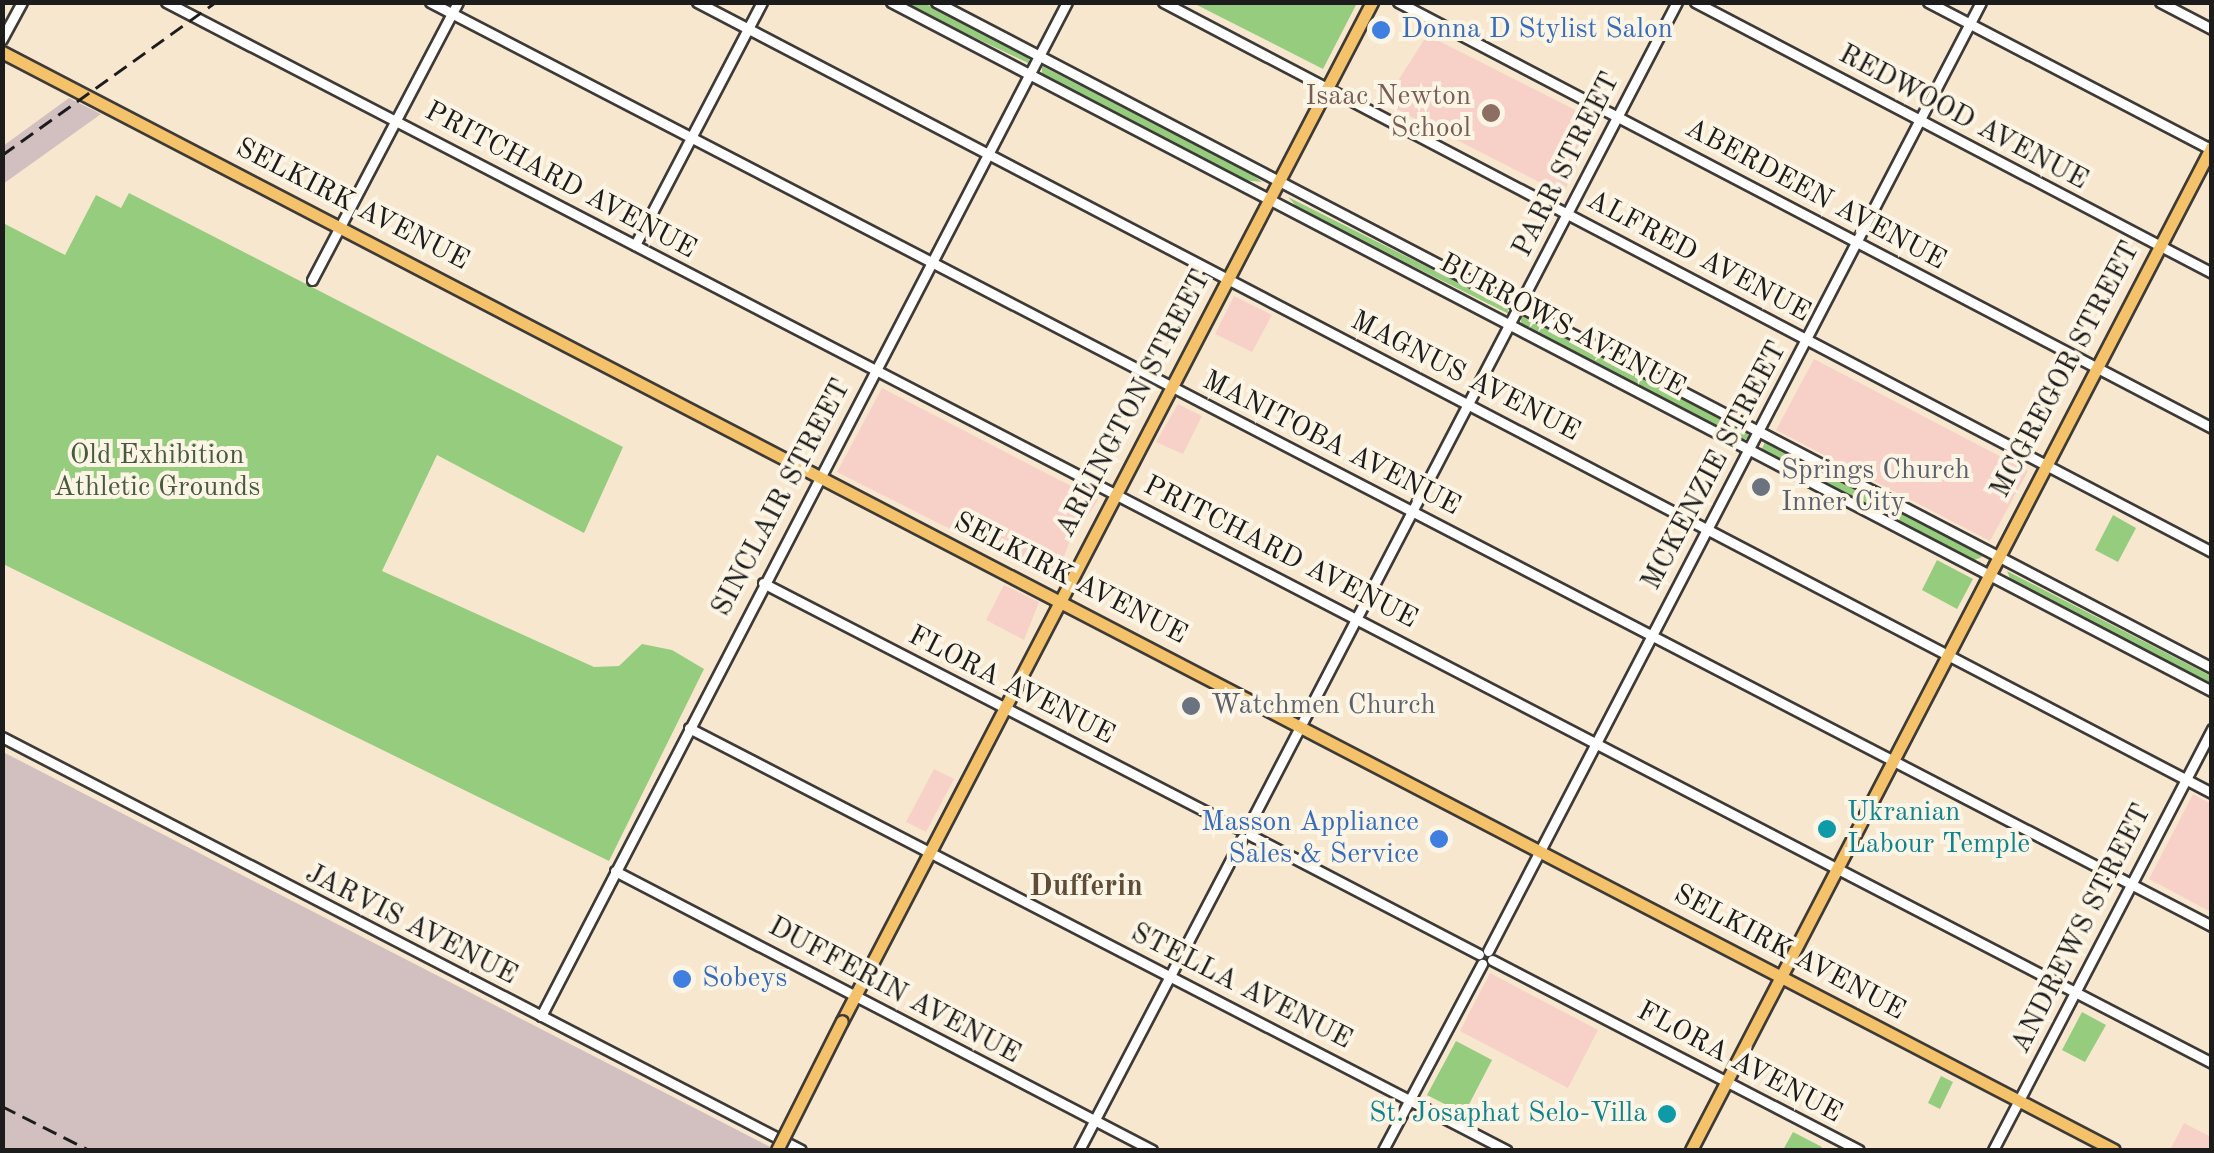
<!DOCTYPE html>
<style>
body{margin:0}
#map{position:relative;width:2214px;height:1153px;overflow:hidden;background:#f7e7cf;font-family:"Old Standard TT",serif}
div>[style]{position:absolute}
.built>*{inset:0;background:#f7d1c8}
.industrial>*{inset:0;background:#d2bfc0}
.green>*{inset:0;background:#95cc7e}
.roads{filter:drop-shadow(2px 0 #3d3a37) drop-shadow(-2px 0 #3d3a37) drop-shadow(0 2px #3d3a37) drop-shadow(0 -2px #3d3a37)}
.minor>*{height:9px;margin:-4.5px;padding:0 4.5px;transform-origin:4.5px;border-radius:4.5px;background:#fff}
.major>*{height:11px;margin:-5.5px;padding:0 5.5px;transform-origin:5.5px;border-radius:5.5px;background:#f4c26a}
.rail>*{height:2.5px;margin-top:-1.25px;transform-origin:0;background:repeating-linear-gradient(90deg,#1c1c1c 0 15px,transparent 0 23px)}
.bridges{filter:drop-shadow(2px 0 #3d3a37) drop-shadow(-2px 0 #3d3a37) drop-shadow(0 2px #3d3a37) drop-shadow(0 -2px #3d3a37)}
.major-bridge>*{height:11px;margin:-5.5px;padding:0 5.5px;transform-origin:5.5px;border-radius:5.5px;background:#f4c26a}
.dots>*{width:28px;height:28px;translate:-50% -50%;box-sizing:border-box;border:5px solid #fcf5e5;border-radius:50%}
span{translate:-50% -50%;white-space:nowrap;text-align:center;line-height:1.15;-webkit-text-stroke:8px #fcf5e5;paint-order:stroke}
.shop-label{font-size:28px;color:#366cbe}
.left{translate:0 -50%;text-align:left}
.right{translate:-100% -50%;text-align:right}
.education-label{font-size:28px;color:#785e54}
.street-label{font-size:28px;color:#1c1c1c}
.park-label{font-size:28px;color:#465a3e}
.worship-label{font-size:28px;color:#5b616d}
.culture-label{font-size:28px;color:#0d838f}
.neighbourhood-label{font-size:30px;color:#5e4c37;font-weight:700}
.frame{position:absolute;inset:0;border:5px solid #1c1c1c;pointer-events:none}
</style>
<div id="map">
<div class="built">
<div style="clip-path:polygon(1427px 35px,1599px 122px,1563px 194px,1384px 103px)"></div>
<div style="clip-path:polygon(1234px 296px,1272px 315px,1252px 352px,1215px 334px)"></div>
<div style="clip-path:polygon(1814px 359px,2028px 471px,1990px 541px,1776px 430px)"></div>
<div style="clip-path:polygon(882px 388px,1098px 500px,1069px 543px,1055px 582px,837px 472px)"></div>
<div style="clip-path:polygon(1178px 404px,1202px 416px,1183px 454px,1156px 442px)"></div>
<div style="clip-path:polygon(1004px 585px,1039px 602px,1024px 640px,986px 620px)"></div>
<div style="clip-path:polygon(934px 769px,954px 779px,926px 832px,906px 822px)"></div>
<div style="clip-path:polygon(2193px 794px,2211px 804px,2211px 912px,2149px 879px)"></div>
<div style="clip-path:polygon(1490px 973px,1598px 1030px,1568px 1088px,1460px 1031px)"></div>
<div style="clip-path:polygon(2184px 1123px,2211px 1137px,2211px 1150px,2170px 1150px)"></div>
</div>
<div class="industrial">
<div style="clip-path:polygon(69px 98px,101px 114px,3px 184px,3px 146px)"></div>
<div style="clip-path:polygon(3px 752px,776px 1150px,3px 1150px)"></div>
</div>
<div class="green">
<div style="clip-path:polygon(902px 3px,924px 3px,1028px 57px,1030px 64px)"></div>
<div style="clip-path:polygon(1193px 3px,1357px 3px,1323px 69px)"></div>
<div style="clip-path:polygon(1042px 66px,1247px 171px,1262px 182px,1242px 180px,1042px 76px)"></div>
<div style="clip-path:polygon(129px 193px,623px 447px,584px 533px,437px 455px,382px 571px,594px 667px,619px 666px,642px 644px,672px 650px,704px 669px,609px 861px,3px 564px,3px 223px,65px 255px,96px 195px,121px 208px)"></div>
<div style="clip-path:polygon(1288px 197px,1507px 307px,1509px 314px,1300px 210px)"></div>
<div style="clip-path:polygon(1521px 316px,1747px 431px,1749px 438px,1742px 440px,1521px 325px)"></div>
<div style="clip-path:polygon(1765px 442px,1978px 552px,1982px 557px,1972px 561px,1761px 451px)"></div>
<div style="clip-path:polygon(2113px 515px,2136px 528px,2118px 562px,2095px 550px)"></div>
<div style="clip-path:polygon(1937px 560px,1973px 579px,1957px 609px,1922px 590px)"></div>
<div style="clip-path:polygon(2007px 571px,2211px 676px,2211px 685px,2011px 581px)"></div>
<div style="clip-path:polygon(2082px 1012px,2106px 1025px,2085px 1062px,2062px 1050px)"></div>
<div style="clip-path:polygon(1456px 1041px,1492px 1060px,1464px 1114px,1427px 1095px)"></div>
<div style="clip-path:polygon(1941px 1076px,1953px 1082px,1940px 1109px,1928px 1103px)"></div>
<div style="clip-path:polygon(1793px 1132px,1822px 1147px,1820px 1150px,1783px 1150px)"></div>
</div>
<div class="roads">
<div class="minor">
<div style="left:166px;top:2px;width:2305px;rotate:27.41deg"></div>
<div style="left:430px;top:2px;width:2007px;rotate:27.41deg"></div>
<div style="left:697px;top:2px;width:1709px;rotate:27.57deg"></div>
<div style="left:891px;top:2px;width:1490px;rotate:27.55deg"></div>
<div style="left:936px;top:2px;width:1439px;rotate:27.56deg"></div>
<div style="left:1163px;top:2px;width:1184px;rotate:27.67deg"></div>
<div style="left:1398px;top:2px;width:919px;rotate:27.62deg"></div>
<div style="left:1695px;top:2px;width:584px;rotate:27.66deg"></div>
<div style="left:1928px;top:2px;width:320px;rotate:27.5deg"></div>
<div style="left:2160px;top:2px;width:59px;rotate:27.4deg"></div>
<div style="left:2px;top:39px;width:42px;rotate:-61.6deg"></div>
<div style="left:635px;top:245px;width:274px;rotate:-62.4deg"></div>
<div style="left:312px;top:280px;width:314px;rotate:-62.3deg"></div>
<div style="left:763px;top:583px;width:537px;rotate:27.28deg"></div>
<div style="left:689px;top:728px;width:920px;rotate:27.32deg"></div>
<div style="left:2px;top:737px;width:899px;rotate:27.33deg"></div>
<div style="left:1248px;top:827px;width:930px;rotate:-62.53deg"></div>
<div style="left:1250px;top:835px;width:258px;rotate:27.5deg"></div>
<div style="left:615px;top:871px;width:605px;rotate:27.45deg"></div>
<div style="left:1488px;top:951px;width:1069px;rotate:-62.55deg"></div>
<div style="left:1492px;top:960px;width:413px;rotate:27.4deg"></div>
<div style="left:541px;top:1016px;width:1142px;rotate:-62.58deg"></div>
<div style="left:1079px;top:1150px;width:352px;rotate:-62.4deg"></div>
<div style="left:1383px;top:1150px;width:211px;rotate:-62deg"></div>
<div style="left:1993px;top:1150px;width:475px;rotate:-62.5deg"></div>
</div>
<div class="major">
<div style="left:2px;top:52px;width:2380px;rotate:27.47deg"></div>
<div style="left:842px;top:1021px;width:1149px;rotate:-62.52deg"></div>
<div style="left:1691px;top:1150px;width:1131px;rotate:-62.57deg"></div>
</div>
</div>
<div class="rail">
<div style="left:2px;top:155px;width:263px;rotate:-35.6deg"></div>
<div style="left:2px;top:1106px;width:97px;rotate:26.8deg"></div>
</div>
<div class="bridges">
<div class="major-bridge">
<div style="left:777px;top:1150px;width:144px;rotate:-63.3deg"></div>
</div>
</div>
<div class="dots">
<div style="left:1381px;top:30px;background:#3f7fe0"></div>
<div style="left:1491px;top:113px;background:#8d6e63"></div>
<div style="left:1761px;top:487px;background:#6b7280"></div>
<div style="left:1191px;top:706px;background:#6b7280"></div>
<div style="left:1827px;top:829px;background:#0f9aa8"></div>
<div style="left:1439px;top:839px;background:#3f7fe0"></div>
<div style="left:682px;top:979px;background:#3f7fe0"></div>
<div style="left:1667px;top:1114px;background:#0f9aa8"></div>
</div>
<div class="shop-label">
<span class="left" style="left:1401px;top:30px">Donna D Stylist Salon</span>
<span class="right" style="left:1419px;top:839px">Masson Appliance<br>Sales &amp; Service</span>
<span class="left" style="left:702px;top:979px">Sobeys</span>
</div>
<div class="education-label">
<span class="right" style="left:1471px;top:113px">Isaac Newton<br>School</span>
</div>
<div class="street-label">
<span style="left:1963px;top:118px;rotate:28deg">REDWOOD AVENUE</span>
<span style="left:1567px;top:165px;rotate:-63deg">PARR STREET</span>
<span style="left:560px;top:181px;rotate:28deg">PRITCHARD AVENUE</span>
<span style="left:1815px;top:195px;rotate:28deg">ABERDEEN AVENUE</span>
<span style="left:352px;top:205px;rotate:27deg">SELKIRK AVENUE</span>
<span style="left:1698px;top:257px;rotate:28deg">ALFRED AVENUE</span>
<span style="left:1562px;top:326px;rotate:28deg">BURROWS AVENUE</span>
<span style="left:2066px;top:370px;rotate:-62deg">MCGREGOR STREET</span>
<span style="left:1465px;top:377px;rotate:27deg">MAGNUS AVENUE</span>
<span style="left:1134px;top:404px;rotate:-62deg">ARLINGTON STREET</span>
<span style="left:1331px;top:444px;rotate:27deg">MANITOBA AVENUE</span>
<span style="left:1715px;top:466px;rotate:-62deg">MCKENZIE STREET</span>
<span style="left:782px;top:498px;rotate:-62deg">SINCLAIR STREET</span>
<span style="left:1280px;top:553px;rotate:27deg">PRITCHARD AVENUE</span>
<span style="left:1070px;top:579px;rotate:27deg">SELKIRK AVENUE</span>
<span style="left:1011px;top:686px;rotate:27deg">FLORA AVENUE</span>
<span style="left:411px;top:925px;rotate:27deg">JARVIS AVENUE</span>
<span style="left:2082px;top:929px;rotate:-63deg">ANDREWS STREET</span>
<span style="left:1789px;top:953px;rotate:28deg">SELKIRK AVENUE</span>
<span style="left:1241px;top:987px;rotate:27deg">STELLA AVENUE</span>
<span style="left:894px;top:991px;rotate:28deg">DUFFERIN AVENUE</span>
<span style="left:1739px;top:1063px;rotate:28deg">FLORA AVENUE</span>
</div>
<div class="park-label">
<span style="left:157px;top:472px">Old Exhibition<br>Athletic Grounds</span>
</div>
<div class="worship-label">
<span class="left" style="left:1781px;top:487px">Springs Church<br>Inner City</span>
<span class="left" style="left:1211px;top:706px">Watchmen Church</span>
</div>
<div class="culture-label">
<span class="left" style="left:1847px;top:829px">Ukranian<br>Labour Temple</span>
<span class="right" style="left:1647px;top:1114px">St. Josaphat Selo-Villa</span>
</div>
<div class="neighbourhood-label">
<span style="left:1086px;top:887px">Dufferin</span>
</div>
<div class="frame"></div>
</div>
